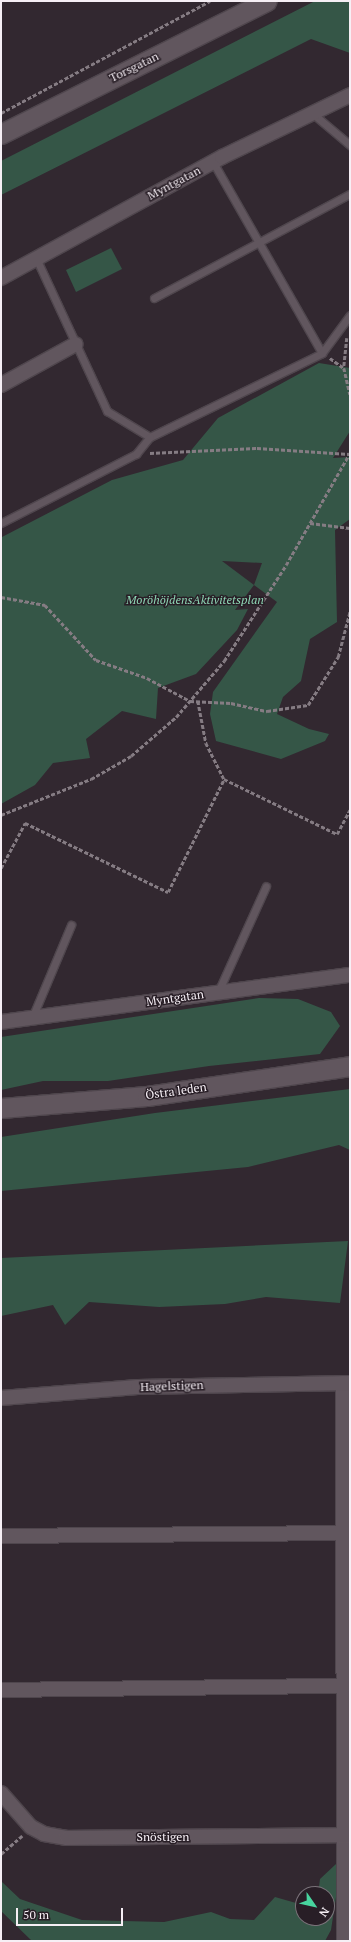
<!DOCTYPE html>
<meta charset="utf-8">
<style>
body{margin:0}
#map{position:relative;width:351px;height:1942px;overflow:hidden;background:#322830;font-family:"PT Serif",serif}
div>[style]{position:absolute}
.green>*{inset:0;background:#355647}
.path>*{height:2.5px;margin-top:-1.25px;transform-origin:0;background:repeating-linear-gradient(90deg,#857c83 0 4px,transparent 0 6px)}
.roads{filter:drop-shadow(1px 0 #4f464d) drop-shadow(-1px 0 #4f464d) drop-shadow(0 1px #4f464d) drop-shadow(0 -1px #4f464d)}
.lane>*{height:7px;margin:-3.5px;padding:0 3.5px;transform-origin:3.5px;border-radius:3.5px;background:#61565e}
.street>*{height:14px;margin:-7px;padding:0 7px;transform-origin:7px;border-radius:7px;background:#61565e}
.secondary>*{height:19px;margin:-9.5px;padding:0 9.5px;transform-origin:9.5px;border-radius:9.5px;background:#61565e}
span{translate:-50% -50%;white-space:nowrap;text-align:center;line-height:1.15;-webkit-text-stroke:3px #281e26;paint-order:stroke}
.street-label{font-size:12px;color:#f6eff5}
.park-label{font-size:12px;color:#8ed6b5;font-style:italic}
.frame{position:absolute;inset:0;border:2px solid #f6eff5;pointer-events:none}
.north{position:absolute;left:295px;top:1886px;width:40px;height:40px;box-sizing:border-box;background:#281e26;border:1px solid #7a7279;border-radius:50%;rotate:124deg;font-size:11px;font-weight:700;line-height:16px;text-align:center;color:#f6eff5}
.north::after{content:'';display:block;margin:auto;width:14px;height:18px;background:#47d49e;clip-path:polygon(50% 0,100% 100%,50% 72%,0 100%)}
.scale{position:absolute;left:16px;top:1908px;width:107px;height:18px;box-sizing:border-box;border:2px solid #f6eff5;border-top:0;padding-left:5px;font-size:12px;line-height:14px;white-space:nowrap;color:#f6eff5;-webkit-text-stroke:3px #281e26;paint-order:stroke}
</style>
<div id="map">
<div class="green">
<div style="clip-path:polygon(315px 1px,350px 1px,350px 53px,311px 39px,1px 195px,1px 161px)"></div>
<div style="clip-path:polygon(111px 248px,122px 269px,76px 292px,66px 270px)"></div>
<div style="clip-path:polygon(evenodd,319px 363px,350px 368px,350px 431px,333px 458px,350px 457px,350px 519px,335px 530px,337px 622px,310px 639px,301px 681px,283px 697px,277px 714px,309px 729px,329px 734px,325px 741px,281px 759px,216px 741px,210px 714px,213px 692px,277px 602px,254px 585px,235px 610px,248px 609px,237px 630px,196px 674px,158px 688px,156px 719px,122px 711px,86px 739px,90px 758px,53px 763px,35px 785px,1px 804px,2px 537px,112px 480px,183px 460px,218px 418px,319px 363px,222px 561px,262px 563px,254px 585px,222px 561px)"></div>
<div style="clip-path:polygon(259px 998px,298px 999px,331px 1012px,340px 1026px,320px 1054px,209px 1066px,108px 1081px,43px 1081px,1px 1090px,1px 1037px)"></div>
<div style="clip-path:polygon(350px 1089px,350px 1150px,339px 1145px,248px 1167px,1px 1191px,1px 1137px,155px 1113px)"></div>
<div style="clip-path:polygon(348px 1241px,340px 1303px,266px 1297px,225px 1304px,159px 1307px,89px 1302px,65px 1325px,53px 1305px,1px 1316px,1px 1258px)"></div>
<div style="clip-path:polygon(336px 1864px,336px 1897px,331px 1930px,325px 1941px,32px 1941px,1px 1911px,1px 1881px,20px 1899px,82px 1920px,164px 1922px,211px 1912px,230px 1919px,254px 1920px,275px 1897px,303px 1905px,303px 1918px,327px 1918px,327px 1894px,318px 1894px,320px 1879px)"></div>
</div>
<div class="path">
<div style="left:1px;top:113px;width:237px;rotate:-28.2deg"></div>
<div style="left:347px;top:338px;width:30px;rotate:96deg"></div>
<div style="left:344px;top:368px;width:27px;rotate:77deg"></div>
<div style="left:330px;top:358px;width:17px;rotate:36deg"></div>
<div style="left:150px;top:453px;width:107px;rotate:-2.7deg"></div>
<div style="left:257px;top:448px;width:92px;rotate:3.7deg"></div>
<div style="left:310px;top:523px;width:40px;rotate:7.1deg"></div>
<div style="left:1px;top:597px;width:45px;rotate:10.3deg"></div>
<div style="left:45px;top:605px;width:75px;rotate:47.2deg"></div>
<div style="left:96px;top:660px;width:54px;rotate:19.4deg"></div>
<div style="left:147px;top:678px;width:49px;rotate:28.1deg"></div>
<div style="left:190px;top:701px;width:41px;rotate:2.8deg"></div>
<div style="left:231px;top:703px;width:37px;rotate:13deg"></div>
<div style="left:267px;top:711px;width:41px;rotate:-8.3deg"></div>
<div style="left:308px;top:705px;width:57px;rotate:-58deg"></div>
<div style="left:338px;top:657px;width:48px;rotate:-75.4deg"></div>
<div style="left:198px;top:701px;width:43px;rotate:79.2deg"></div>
<div style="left:206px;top:743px;width:40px;rotate:63.4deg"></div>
<div style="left:1px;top:815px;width:97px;rotate:-21.8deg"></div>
<div style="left:91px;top:779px;width:46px;rotate:-29.9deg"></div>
<div style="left:131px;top:756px;width:60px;rotate:-40.9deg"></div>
<div style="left:176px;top:717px;width:74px;rotate:-49.4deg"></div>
<div style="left:224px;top:661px;width:114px;rotate:-57.1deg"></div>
<div style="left:286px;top:565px;width:129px;rotate:-60.3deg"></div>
<div style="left:1px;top:868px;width:51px;rotate:-61.9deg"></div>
<div style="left:25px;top:823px;width:159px;rotate:25.8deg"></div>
<div style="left:168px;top:892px;width:126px;rotate:-63.6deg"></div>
<div style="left:224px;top:779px;width:126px;rotate:26deg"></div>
<div style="left:337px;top:834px;width:27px;rotate:-62deg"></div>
<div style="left:1px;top:1854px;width:28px;rotate:-41deg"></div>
</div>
<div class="roads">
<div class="lane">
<div style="left:312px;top:113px;width:50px;rotate:40.1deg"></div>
<div style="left:213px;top:162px;width:220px;rotate:60.3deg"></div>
<div style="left:36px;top:258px;width:169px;rotate:65.1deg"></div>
<div style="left:107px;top:411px;width:50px;rotate:31.2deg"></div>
<div style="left:150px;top:437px;width:191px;rotate:-26deg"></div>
<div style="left:322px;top:353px;width:47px;rotate:-53.6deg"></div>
<div style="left:154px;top:298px;width:222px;rotate:-28deg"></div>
<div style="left:1px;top:523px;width:152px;rotate:-27.1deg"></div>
<div style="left:136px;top:454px;width:22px;rotate:-51deg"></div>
<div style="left:218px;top:992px;width:116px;rotate:-65.6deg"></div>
<div style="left:32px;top:1018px;width:101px;rotate:-67.2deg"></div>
</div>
<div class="street">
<div style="left:1px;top:278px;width:252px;rotate:-28.7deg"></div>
<div style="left:222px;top:157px;width:142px;rotate:-25.8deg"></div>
<div style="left:1px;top:385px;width:85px;rotate:-28.7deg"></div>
<div style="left:1px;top:1022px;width:352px;rotate:-7.7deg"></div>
<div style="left:343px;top:1383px;width:558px;rotate:89.9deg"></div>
<div style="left:1px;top:1398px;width:137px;rotate:-4.6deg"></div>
<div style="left:138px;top:1387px;width:212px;rotate:-1.1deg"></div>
<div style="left:1px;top:1536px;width:349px;rotate:-0.5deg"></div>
<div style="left:1px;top:1690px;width:344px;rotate:-0.7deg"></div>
<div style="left:1px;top:1793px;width:45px;rotate:48.6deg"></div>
<div style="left:31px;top:1827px;width:15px;rotate:28deg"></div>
<div style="left:44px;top:1834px;width:23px;rotate:10deg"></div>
<div style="left:67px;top:1838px;width:283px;rotate:-0.6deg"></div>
</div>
<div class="secondary">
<div style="left:1px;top:134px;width:297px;rotate:-26.6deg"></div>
<div style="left:1px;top:1108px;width:146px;rotate:-4.7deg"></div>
<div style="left:147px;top:1096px;width:205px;rotate:-8.4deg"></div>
</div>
</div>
<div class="street-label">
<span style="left:134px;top:67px;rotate:-26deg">Torsgatan</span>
<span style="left:174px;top:183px;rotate:-28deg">Myntgatan</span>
<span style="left:175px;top:998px;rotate:-8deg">Myntgatan</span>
<span style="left:176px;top:1091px;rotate:-8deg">Östra leden</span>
<span style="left:172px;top:1386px;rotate:-2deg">Hagelstigen</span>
<span style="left:163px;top:1837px">Snöstigen</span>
</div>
<div class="park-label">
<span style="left:195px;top:600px">MoröhöjdensAktivitetsplan</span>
</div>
<div class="frame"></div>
<div class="north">N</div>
<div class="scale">50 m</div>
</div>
